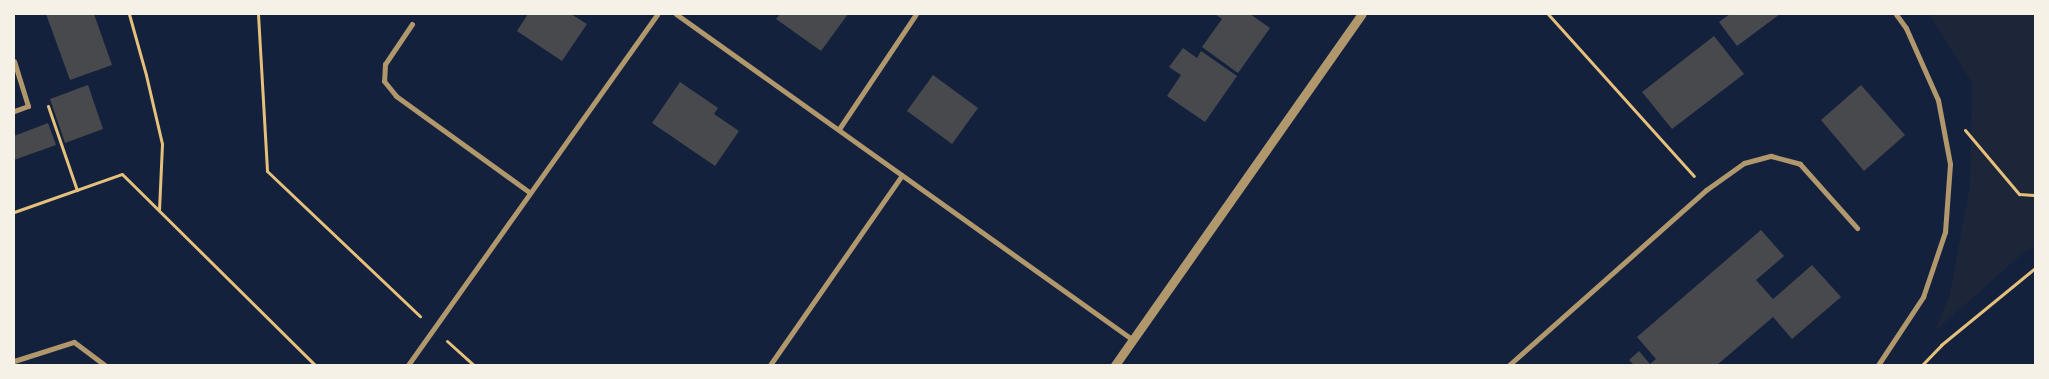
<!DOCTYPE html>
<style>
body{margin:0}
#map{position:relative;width:2049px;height:379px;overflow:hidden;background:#14213d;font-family:"Noto Sans",sans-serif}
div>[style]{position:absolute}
.green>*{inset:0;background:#1d2539}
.building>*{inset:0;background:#48494c}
.path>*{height:3px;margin:-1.5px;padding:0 1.5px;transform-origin:1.5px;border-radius:1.5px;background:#e5c07b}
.minor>*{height:5px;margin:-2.5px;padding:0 2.5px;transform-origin:2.5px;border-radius:2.5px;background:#b1986c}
.tertiary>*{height:9px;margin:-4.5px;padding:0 4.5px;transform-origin:4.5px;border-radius:4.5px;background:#b1986c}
span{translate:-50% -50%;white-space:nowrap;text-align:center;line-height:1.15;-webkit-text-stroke:4px #f6f1e7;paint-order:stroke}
.frame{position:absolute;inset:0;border:15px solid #f6f1e7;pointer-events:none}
</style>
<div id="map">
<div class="green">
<div style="clip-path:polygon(1929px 14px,2035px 14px,2035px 246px,2021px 255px,1935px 331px,1950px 294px,1970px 186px,1972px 83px)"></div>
</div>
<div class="building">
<div style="clip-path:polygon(46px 14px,94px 14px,112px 65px,70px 80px)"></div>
<div style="clip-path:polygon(528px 14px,571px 14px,587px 24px,562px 61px,517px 31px)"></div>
<div style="clip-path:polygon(780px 14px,848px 14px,821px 51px,776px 19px)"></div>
<div style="clip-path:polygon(1215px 14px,1250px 14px,1270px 28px,1238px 73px,1202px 47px,1222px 19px)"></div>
<div style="clip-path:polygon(1730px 14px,1780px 14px,1737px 46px,1719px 22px)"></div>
<div style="clip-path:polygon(1714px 36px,1744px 74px,1672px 129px,1642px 92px)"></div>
<div style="clip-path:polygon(1183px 48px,1197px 58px,1201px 51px,1237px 76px,1205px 122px,1167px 96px,1181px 75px,1169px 67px)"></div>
<div style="clip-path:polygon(933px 75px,978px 108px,952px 144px,907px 111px)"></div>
<div style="clip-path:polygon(680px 82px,718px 108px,714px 114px,739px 131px,715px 166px,652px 123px)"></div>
<div style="clip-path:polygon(88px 85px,103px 129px,65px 143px,50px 99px)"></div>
<div style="clip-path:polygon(1861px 85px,1905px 135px,1864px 171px,1821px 120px)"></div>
<div style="clip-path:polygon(48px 123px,56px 145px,14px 160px,14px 136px)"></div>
<div style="clip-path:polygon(1761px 230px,1784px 256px,1756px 280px,1773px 299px,1812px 265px,1841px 297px,1792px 339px,1773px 317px,1717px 365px,1634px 365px,1629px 360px,1639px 351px,1650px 364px,1656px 359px,1637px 337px)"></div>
</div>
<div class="path">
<div style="left:129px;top:14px;width:63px;rotate:74.4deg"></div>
<div style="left:146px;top:75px;width:71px;rotate:76.9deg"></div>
<div style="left:162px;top:144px;width:66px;rotate:92.6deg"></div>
<div style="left:258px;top:14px;width:157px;rotate:86.7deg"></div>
<div style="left:267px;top:171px;width:211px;rotate:43.5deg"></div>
<div style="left:1548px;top:14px;width:218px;rotate:48deg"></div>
<div style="left:48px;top:106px;width:89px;rotate:71deg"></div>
<div style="left:1965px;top:130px;width:84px;rotate:49.8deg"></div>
<div style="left:2019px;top:194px;width:16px;rotate:4deg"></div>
<div style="left:14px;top:212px;width:114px;rotate:-19.4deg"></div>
<div style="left:122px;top:174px;width:272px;rotate:44.7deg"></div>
<div style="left:447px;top:341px;width:36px;rotate:42deg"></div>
<div style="left:1922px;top:365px;width:28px;rotate:-46deg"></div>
<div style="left:1941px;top:345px;width:122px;rotate:-39.3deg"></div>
</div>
<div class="minor">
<div style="left:676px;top:14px;width:561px;rotate:35.5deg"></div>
<div style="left:412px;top:24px;width:48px;rotate:124deg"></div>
<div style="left:385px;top:64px;width:17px;rotate:93deg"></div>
<div style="left:384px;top:81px;width:19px;rotate:51deg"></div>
<div style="left:396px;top:96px;width:164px;rotate:35.8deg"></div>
<div style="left:14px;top:61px;width:47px;rotate:72.7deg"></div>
<div style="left:28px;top:106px;width:15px;rotate:160deg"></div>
<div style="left:839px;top:129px;width:138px;rotate:-56.2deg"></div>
<div style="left:14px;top:361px;width:63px;rotate:-17.6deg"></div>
<div style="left:74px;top:342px;width:38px;rotate:37deg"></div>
<div style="left:408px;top:365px;width:430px;rotate:-54.6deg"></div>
<div style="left:770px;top:365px;width:231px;rotate:-55.2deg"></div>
<div style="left:1509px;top:365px;width:264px;rotate:-41.6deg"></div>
<div style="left:1706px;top:190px;width:47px;rotate:-35.4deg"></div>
<div style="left:1744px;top:163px;width:28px;rotate:-15deg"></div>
<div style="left:1771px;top:156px;width:30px;rotate:15deg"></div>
<div style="left:1800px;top:164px;width:86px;rotate:48.3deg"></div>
<div style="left:1878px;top:365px;width:82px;rotate:-56.5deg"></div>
<div style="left:1923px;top:297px;width:69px;rotate:-71.3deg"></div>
<div style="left:1945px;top:232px;width:68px;rotate:-85.8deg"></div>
<div style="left:1950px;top:164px;width:65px;rotate:-100.6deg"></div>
<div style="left:1938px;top:100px;width:79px;rotate:-114deg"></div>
<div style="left:1906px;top:28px;width:17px;rotate:-126deg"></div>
</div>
<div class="tertiary">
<div style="left:1115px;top:365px;width:429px;rotate:-54.9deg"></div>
</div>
<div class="frame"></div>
</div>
